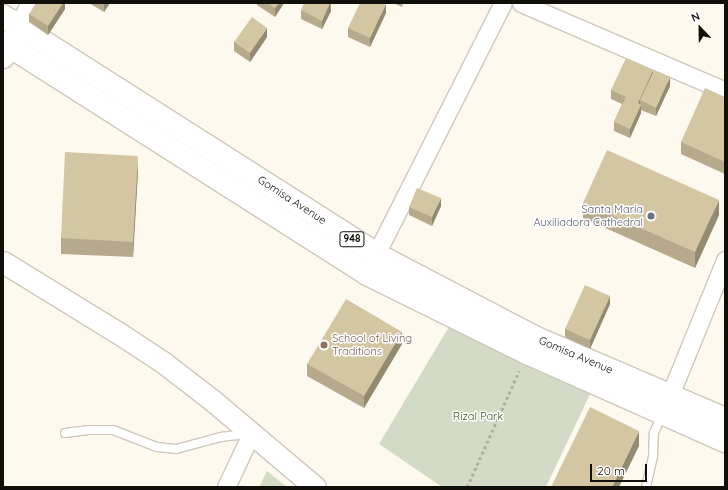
<!DOCTYPE html>
<meta charset="utf-8">
<style>
body{margin:0}
#map{position:relative;width:728px;height:490px;overflow:hidden;background:#fef9ee;font-family:Quicksand,sans-serif}
div>[style]{position:absolute}
.green>*{inset:0;background:#d3dbc6}
.path>*{height:2.5px;margin-top:-1.25px;transform-origin:0;background:repeating-linear-gradient(90deg,#b2aea5 0 3px,transparent 0 6px)}
.roads{filter:drop-shadow(1px 0 #cec8bb) drop-shadow(-1px 0 #cec8bb) drop-shadow(0 1px #cec8bb) drop-shadow(0 -1px #cec8bb)}
.service>*{height:8px;margin:-4px;padding:0 4px;transform-origin:4px;border-radius:4px;background:#fff}
.minor>*{height:17px;margin:-8.5px;padding:0 8.5px;transform-origin:8.5px;border-radius:8.5px;background:#fff}
.tertiary>*{height:21px;margin:-10.5px;padding:0 10.5px;transform-origin:10.5px;border-radius:10.5px;background:#fff}
.primary>*{height:22px;margin:-11px;padding:0 11px;transform-origin:11px;border-radius:11px;background:#fff}
.wall>*{inset:0;background:#b6a98c}
.shaded-wall>*{inset:0;background:#948a72}
.building>*{inset:0;background:#d4c5a3}
.dots>*{width:11px;height:11px;translate:-50% -50%;box-sizing:border-box;border:2px solid #fff;border-radius:50%}
span{translate:-50% -50%;white-space:nowrap;text-align:center;line-height:1.15;-webkit-text-stroke:3px #fff;paint-order:stroke}
.shield-label span{padding:1px 3px;background:#fff;border:1px solid;border-radius:3px;-webkit-text-stroke-width:0}
.shield-label{font-size:10px;color:#110f0a;font-weight:700}
.street-label{font-size:11px;color:#110f0a}
.worship-label{font-size:11px;color:#5b616d}
.right{translate:-100% -50%;text-align:right}
.education-label{font-size:11px;color:#785e54}
.left{translate:0 -50%;text-align:left}
.park-label{font-size:11px;color:#435420}
.frame{position:absolute;inset:0;border:4px solid #110f0a;pointer-events:none}
.north{position:absolute;left:680px;top:8px;width:40px;height:40px;-webkit-text-stroke:3px #fff;paint-order:stroke;rotate:338deg;font-size:11px;font-weight:700;line-height:16px;text-align:center;color:#110f0a}
.north::after{content:'';display:block;margin:auto;width:14px;height:18px;background:#110f0a;clip-path:polygon(50% 0,100% 100%,50% 72%,0 100%)}
.scale{position:absolute;left:590px;top:464px;width:57px;height:18px;box-sizing:border-box;border:2px solid #110f0a;border-top:0;padding-left:5px;font-size:12px;line-height:14px;white-space:nowrap;color:#110f0a;-webkit-text-stroke:3px #fff;paint-order:stroke}
</style>
<div id="map">
<div class="green">
<div style="clip-path:polygon(450px 325px,591px 392px,546px 487px,442px 487px,379px 444px)"></div>
<div style="clip-path:polygon(267px 471px,287px 487px,259px 487px)"></div>
</div>
<div class="path">
<div style="left:467px;top:487px;width:127px;rotate:-65.9deg"></div>
</div>
<div class="roads">
<div class="service">
<div style="left:65px;top:433px;width:24px;rotate:-7deg"></div>
<div style="left:89px;top:430px;width:24px"></div>
<div style="left:113px;top:430px;width:47px;rotate:21.1deg"></div>
<div style="left:157px;top:447px;width:19px;rotate:6deg"></div>
<div style="left:176px;top:449px;width:47px;rotate:-14.9deg"></div>
<div style="left:221px;top:437px;width:25px;rotate:-7deg"></div>
<div style="left:646px;top:487px;width:32px;rotate:-77deg"></div>
<div style="left:653px;top:456px;width:23px;rotate:-88deg"></div>
<div style="left:654px;top:433px;width:21px;rotate:-67deg"></div>
</div>
<div class="minor">
<div style="left:521px;top:3px;width:222px;rotate:23.3deg"></div>
<div style="left:376px;top:254px;width:281px;rotate:-63.2deg"></div>
<div style="left:670px;top:395px;width:146px;rotate:-67.8deg"></div>
<div style="left:226px;top:487px;width:59px;rotate:-64.7deg"></div>
</div>
<div class="tertiary">
<div style="left:3px;top:57px;width:61px;rotate:-61.8deg"></div>
<div style="left:3px;top:262px;width:134px;rotate:31.6deg"></div>
<div style="left:117px;top:332px;width:56px;rotate:33.4deg"></div>
<div style="left:164px;top:363px;width:61px;rotate:37.6deg"></div>
<div style="left:212px;top:400px;width:135px;rotate:40.2deg"></div>
</div>
<div class="primary">
<div style="left:3px;top:16px;width:442px;rotate:32.5deg"></div>
<div style="left:376px;top:254px;width:178px;rotate:27.7deg"></div>
<div style="left:534px;top:337px;width:208px;rotate:23.2deg"></div>
<div style="left:3px;top:42px;width:432px;rotate:32.5deg"></div>
<div style="left:367px;top:274px;width:178px;rotate:26.3deg"></div>
<div style="left:527px;top:353px;width:217px;rotate:24deg"></div>
</div>
</div>
<div class="wall">
<div style="clip-path:polygon(65px 3px,65px 9px,48px 35px,29px 22px,29px 14px)"></div>
<div style="clip-path:polygon(89px 3px,110px 3px,104px 12px)"></div>
<div style="clip-path:polygon(257px 3px,284px 3px,275px 17px,257px 5px)"></div>
<div style="clip-path:polygon(331px 3px,331px 11px,322px 29px,301px 19px,301px 10px)"></div>
<div style="clip-path:polygon(393px 3px,403px 3px,402px 7px)"></div>
<div style="clip-path:polygon(386px 13px,370px 47px,348px 37px,348px 28px)"></div>
<div style="clip-path:polygon(267px 37px,250px 62px,234px 51px,234px 42px)"></div>
<div style="clip-path:polygon(653px 72px,670px 86px,656px 116px,641px 110px,641px 113px,630px 138px,614px 131px,614px 122px,622px 104px,611px 99px,611px 90px)"></div>
<div style="clip-path:polygon(725px 97px,725px 174px,681px 154px,681px 142px)"></div>
<div style="clip-path:polygon(138px 171px,133px 257px,61px 254px,61px 238px)"></div>
<div style="clip-path:polygon(583px 203px,719px 215px,695px 268px,583px 218px)"></div>
<div style="clip-path:polygon(441px 206px,432px 226px,409px 215px,409px 207px)"></div>
<div style="clip-path:polygon(610px 304px,590px 349px,565px 337px,565px 329px)"></div>
<div style="clip-path:polygon(402px 344px,364px 408px,307px 376px,307px 364px)"></div>
</div>
<div class="shaded-wall">
<div style="clip-path:polygon(63px 3px,65px 3px,65px 9px,48px 35px,48px 26px)"></div>
<div style="clip-path:polygon(104px 3px,110px 3px,104px 12px)"></div>
<div style="clip-path:polygon(279px 3px,284px 3px,275px 17px,275px 8px)"></div>
<div style="clip-path:polygon(330px 3px,331px 11px,322px 29px,322px 21px)"></div>
<div style="clip-path:polygon(386px 4px,386px 13px,370px 47px,370px 38px)"></div>
<div style="clip-path:polygon(267px 28px,267px 37px,250px 62px,250px 53px)"></div>
<div style="clip-path:polygon(653px 70px,653px 78px,640px 100px,640px 107px,638px 103px)"></div>
<div style="clip-path:polygon(670px 77px,670px 86px,656px 116px,656px 108px)"></div>
<div style="clip-path:polygon(641px 105px,641px 113px,630px 138px,630px 129px)"></div>
<div style="clip-path:polygon(138px 156px,138px 171px,133px 257px,133px 242px)"></div>
<div style="clip-path:polygon(441px 198px,441px 206px,432px 226px,432px 217px)"></div>
<div style="clip-path:polygon(719px 200px,719px 215px,695px 268px,695px 252px)"></div>
<div style="clip-path:polygon(610px 296px,610px 304px,590px 349px,590px 340px)"></div>
<div style="clip-path:polygon(402px 332px,402px 344px,364px 408px,364px 396px)"></div>
<div style="clip-path:polygon(639px 431px,639px 446px,619px 487px,612px 487px)"></div>
</div>
<div class="building">
<div style="clip-path:polygon(36px 3px,63px 3px,48px 26px,29px 14px)"></div>
<div style="clip-path:polygon(267px 3px,279px 3px,275px 8px)"></div>
<div style="clip-path:polygon(304px 3px,330px 3px,322px 21px,301px 10px)"></div>
<div style="clip-path:polygon(360px 3px,383px 3px,386px 4px,370px 38px,348px 28px)"></div>
<div style="clip-path:polygon(252px 17px,267px 28px,250px 53px,234px 42px)"></div>
<div style="clip-path:polygon(626px 58px,653px 70px,638px 103px,641px 105px,630px 129px,614px 122px,626px 97px,611px 90px)"></div>
<div style="clip-path:polygon(654px 70px,670px 77px,656px 108px,640px 100px)"></div>
<div style="clip-path:polygon(705px 88px,725px 97px,725px 162px,681px 142px)"></div>
<div style="clip-path:polygon(607px 150px,719px 200px,695px 252px,583px 203px)"></div>
<div style="clip-path:polygon(65px 152px,138px 156px,133px 242px,61px 238px)"></div>
<div style="clip-path:polygon(417px 188px,441px 198px,432px 217px,409px 207px)"></div>
<div style="clip-path:polygon(585px 285px,610px 296px,590px 340px,565px 329px)"></div>
<div style="clip-path:polygon(346px 299px,402px 332px,364px 396px,307px 364px)"></div>
<div style="clip-path:polygon(590px 407px,639px 431px,612px 487px,551px 487px)"></div>
</div>
<div class="dots">
<div style="left:651px;top:216px;background:#6b7280"></div>
<div style="left:324px;top:345px;background:#8d6e63"></div>
</div>
<div class="shield-label">
<span style="left:352px;top:239px">948</span>
</div>
<div class="street-label">
<span style="left:292px;top:200px;rotate:33deg">Gomisa Avenue</span>
<span style="left:576px;top:355px;rotate:23deg">Gomisa Avenue</span>
</div>
<div class="worship-label">
<span class="right" style="left:643px;top:216px">Santa María<br>Auxiliadora Cathedral</span>
</div>
<div class="education-label">
<span class="left" style="left:332px;top:345px">School of Living<br>Traditions</span>
</div>
<div class="park-label">
<span style="left:478px;top:416px">Rizal Park</span>
</div>
<div class="frame"></div>
<div class="north">N</div>
<div class="scale">20 m</div>
</div>
